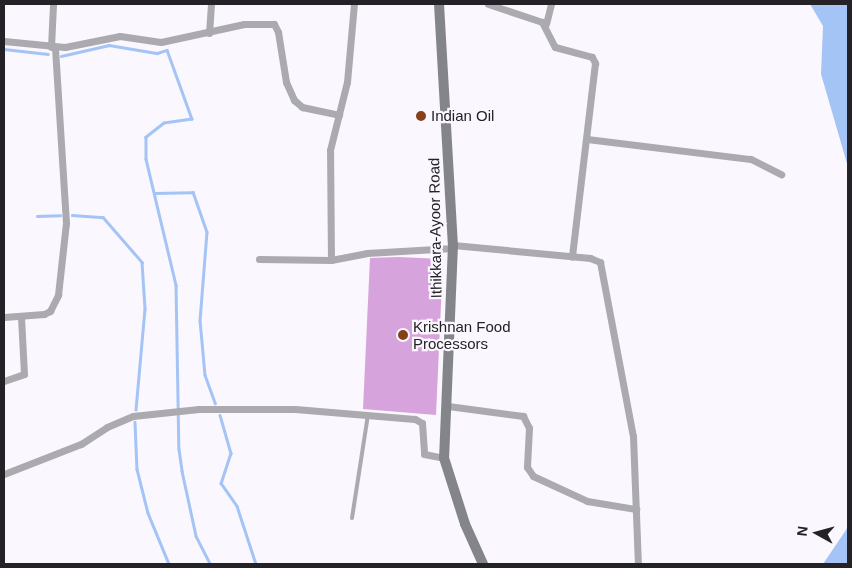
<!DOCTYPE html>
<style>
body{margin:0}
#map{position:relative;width:852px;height:568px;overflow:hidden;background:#faf7fe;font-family:Arial,sans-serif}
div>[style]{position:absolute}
.water>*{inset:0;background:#a4c4f5}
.stream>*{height:2.5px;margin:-1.25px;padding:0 1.25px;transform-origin:1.25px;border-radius:1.25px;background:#a4c4f5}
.building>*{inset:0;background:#d6a3dc}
.lane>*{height:4px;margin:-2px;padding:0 2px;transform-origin:2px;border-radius:2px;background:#aaaaaf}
.street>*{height:7px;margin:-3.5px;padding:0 3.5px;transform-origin:3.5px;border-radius:3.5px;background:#aaaaaf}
.secondary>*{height:10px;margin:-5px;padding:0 5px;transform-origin:5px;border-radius:5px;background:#84858b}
.dots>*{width:14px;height:14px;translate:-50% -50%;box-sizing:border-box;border:2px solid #faf7fe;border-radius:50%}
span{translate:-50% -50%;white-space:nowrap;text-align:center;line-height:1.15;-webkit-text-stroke:4.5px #faf7fe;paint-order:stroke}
.poi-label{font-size:15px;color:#242226}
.left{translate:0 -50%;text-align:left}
.street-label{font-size:15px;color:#242226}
.frame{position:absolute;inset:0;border:5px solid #242226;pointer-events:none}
.north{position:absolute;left:792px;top:508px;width:50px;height:50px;-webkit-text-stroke:4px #faf7fe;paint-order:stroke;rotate:277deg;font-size:14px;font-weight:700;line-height:20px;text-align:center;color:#242226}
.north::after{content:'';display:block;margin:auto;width:18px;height:22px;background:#242226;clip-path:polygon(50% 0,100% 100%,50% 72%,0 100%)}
</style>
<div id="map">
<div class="water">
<div style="clip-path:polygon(810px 4px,848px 4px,848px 167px,821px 74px,823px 26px)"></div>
<div style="clip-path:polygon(848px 525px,848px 564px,823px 564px,846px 530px)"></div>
</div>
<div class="stream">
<div style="left:4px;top:49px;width:44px;rotate:6.5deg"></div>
<div style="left:61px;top:56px;width:49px;rotate:-12.9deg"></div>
<div style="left:109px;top:45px;width:49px;rotate:9.5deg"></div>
<div style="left:157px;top:53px;width:10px;rotate:-17deg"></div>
<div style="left:167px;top:50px;width:73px;rotate:70.1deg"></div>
<div style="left:192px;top:119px;width:28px;rotate:172deg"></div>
<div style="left:164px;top:123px;width:23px;rotate:142deg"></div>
<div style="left:146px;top:137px;width:22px;rotate:90deg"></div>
<div style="left:146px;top:159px;width:130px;rotate:76.6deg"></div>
<div style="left:176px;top:285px;width:164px;rotate:89deg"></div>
<div style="left:179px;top:449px;width:22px;rotate:82deg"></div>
<div style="left:182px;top:471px;width:66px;rotate:77.8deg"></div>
<div style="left:196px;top:536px;width:31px;rotate:63deg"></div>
<div style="left:154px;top:193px;width:39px;rotate:-1deg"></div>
<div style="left:193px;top:192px;width:42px;rotate:70.7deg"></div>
<div style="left:207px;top:232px;width:88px;rotate:94.5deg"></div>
<div style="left:200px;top:320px;width:55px;rotate:84.8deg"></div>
<div style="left:205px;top:375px;width:30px;rotate:70deg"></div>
<div style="left:72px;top:215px;width:31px;rotate:4deg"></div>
<div style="left:103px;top:217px;width:60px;rotate:49.1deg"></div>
<div style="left:142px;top:262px;width:47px;rotate:86.3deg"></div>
<div style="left:145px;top:309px;width:101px;rotate:95.1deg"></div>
<div style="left:37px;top:216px;width:23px;rotate:-2deg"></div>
<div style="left:220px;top:415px;width:40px;rotate:74deg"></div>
<div style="left:231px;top:453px;width:32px;rotate:108deg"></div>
<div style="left:221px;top:483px;width:28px;rotate:55deg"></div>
<div style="left:237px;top:506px;width:61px;rotate:71.9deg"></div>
<div style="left:135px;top:422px;width:47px;rotate:87.6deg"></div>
<div style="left:137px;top:469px;width:45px;rotate:76deg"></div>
<div style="left:148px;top:513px;width:55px;rotate:67.6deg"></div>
</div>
<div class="building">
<div style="clip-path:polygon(398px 257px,443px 259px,436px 415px,363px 409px,370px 258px)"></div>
</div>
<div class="lane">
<div style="left:352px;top:518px;width:104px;rotate:-81.2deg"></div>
</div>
<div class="street">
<div style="left:488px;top:4px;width:57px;rotate:18.4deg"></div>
<div style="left:542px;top:22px;width:28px;rotate:63deg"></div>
<div style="left:555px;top:47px;width:38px;rotate:15deg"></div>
<div style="left:592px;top:57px;width:7px;rotate:63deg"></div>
<div style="left:595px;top:63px;width:195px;rotate:96.8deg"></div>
<div style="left:546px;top:24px;width:21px;rotate:-76deg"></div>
<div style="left:209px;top:33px;width:29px;rotate:-86deg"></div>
<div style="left:4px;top:41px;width:61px;rotate:5.6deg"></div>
<div style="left:65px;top:47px;width:56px;rotate:-11.3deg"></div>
<div style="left:120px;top:36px;width:41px;rotate:8.3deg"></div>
<div style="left:161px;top:42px;width:85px;rotate:-12.2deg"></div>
<div style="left:244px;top:24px;width:30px"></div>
<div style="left:274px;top:24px;width:9px;rotate:63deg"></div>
<div style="left:278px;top:32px;width:51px;rotate:80.9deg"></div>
<div style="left:286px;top:82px;width:20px;rotate:66deg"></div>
<div style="left:294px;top:100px;width:11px;rotate:41deg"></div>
<div style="left:302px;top:107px;width:38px;rotate:12deg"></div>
<div style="left:51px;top:47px;width:43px;rotate:-87.3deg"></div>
<div style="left:587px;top:139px;width:165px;rotate:7deg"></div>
<div style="left:751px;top:159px;width:34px;rotate:27deg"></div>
<div style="left:453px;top:245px;width:138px;rotate:5.4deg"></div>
<div style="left:590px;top:258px;width:11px;rotate:22deg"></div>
<div style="left:600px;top:262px;width:177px;rotate:79.3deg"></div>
<div style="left:633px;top:436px;width:128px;rotate:87.8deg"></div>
<div style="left:259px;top:259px;width:72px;rotate:0.8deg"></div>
<div style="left:331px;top:260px;width:37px;rotate:-11deg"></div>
<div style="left:367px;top:253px;width:86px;rotate:-3.3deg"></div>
<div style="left:331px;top:260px;width:110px;rotate:-90.5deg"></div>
<div style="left:330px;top:150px;width:70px;rotate:-76deg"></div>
<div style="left:347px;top:82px;width:78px;rotate:-84.9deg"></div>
<div style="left:4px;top:317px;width:40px;rotate:-4.3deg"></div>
<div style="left:44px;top:314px;width:7px;rotate:-27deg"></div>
<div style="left:50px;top:311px;width:18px;rotate:-63deg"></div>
<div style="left:58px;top:295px;width:72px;rotate:-83.7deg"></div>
<div style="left:66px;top:223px;width:176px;rotate:-93.6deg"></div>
<div style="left:4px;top:381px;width:21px;rotate:-19deg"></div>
<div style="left:24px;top:374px;width:57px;rotate:-93deg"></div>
<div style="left:448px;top:406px;width:76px;rotate:7.6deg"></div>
<div style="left:523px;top:416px;width:13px;rotate:63deg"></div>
<div style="left:529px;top:428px;width:39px;rotate:93deg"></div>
<div style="left:527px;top:467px;width:11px;rotate:56deg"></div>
<div style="left:533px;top:476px;width:60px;rotate:24.8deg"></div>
<div style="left:587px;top:501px;width:50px;rotate:9.3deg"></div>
<div style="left:4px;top:474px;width:83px;rotate:-21.3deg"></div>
<div style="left:81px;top:444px;width:31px;rotate:-33deg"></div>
<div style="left:107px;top:427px;width:28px;rotate:-23deg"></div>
<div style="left:133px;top:416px;width:66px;rotate:-6.1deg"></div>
<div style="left:199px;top:409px;width:96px"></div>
<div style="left:295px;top:409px;width:120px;rotate:4.8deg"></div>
<div style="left:415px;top:419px;width:8px;rotate:30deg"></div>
<div style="left:422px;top:423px;width:31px;rotate:86deg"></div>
<div style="left:424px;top:454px;width:20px;rotate:11deg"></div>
</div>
<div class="secondary">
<div style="left:439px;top:4px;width:241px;rotate:86.7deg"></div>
<div style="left:453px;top:245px;width:213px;rotate:92.4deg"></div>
<div style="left:444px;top:458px;width:69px;rotate:72.3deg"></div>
<div style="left:465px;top:524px;width:44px;rotate:65.8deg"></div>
</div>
<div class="dots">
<div style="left:421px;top:116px;background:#864119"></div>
<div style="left:403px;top:335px;background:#864119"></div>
</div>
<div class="poi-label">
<span class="left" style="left:431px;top:116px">Indian Oil</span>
<span class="left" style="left:413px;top:335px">Krishnan Food<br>Processors</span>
</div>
<div class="street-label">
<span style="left:435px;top:228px;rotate:-91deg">Ithikkara-Ayoor Road</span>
</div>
<div class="frame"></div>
<div class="north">N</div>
</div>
